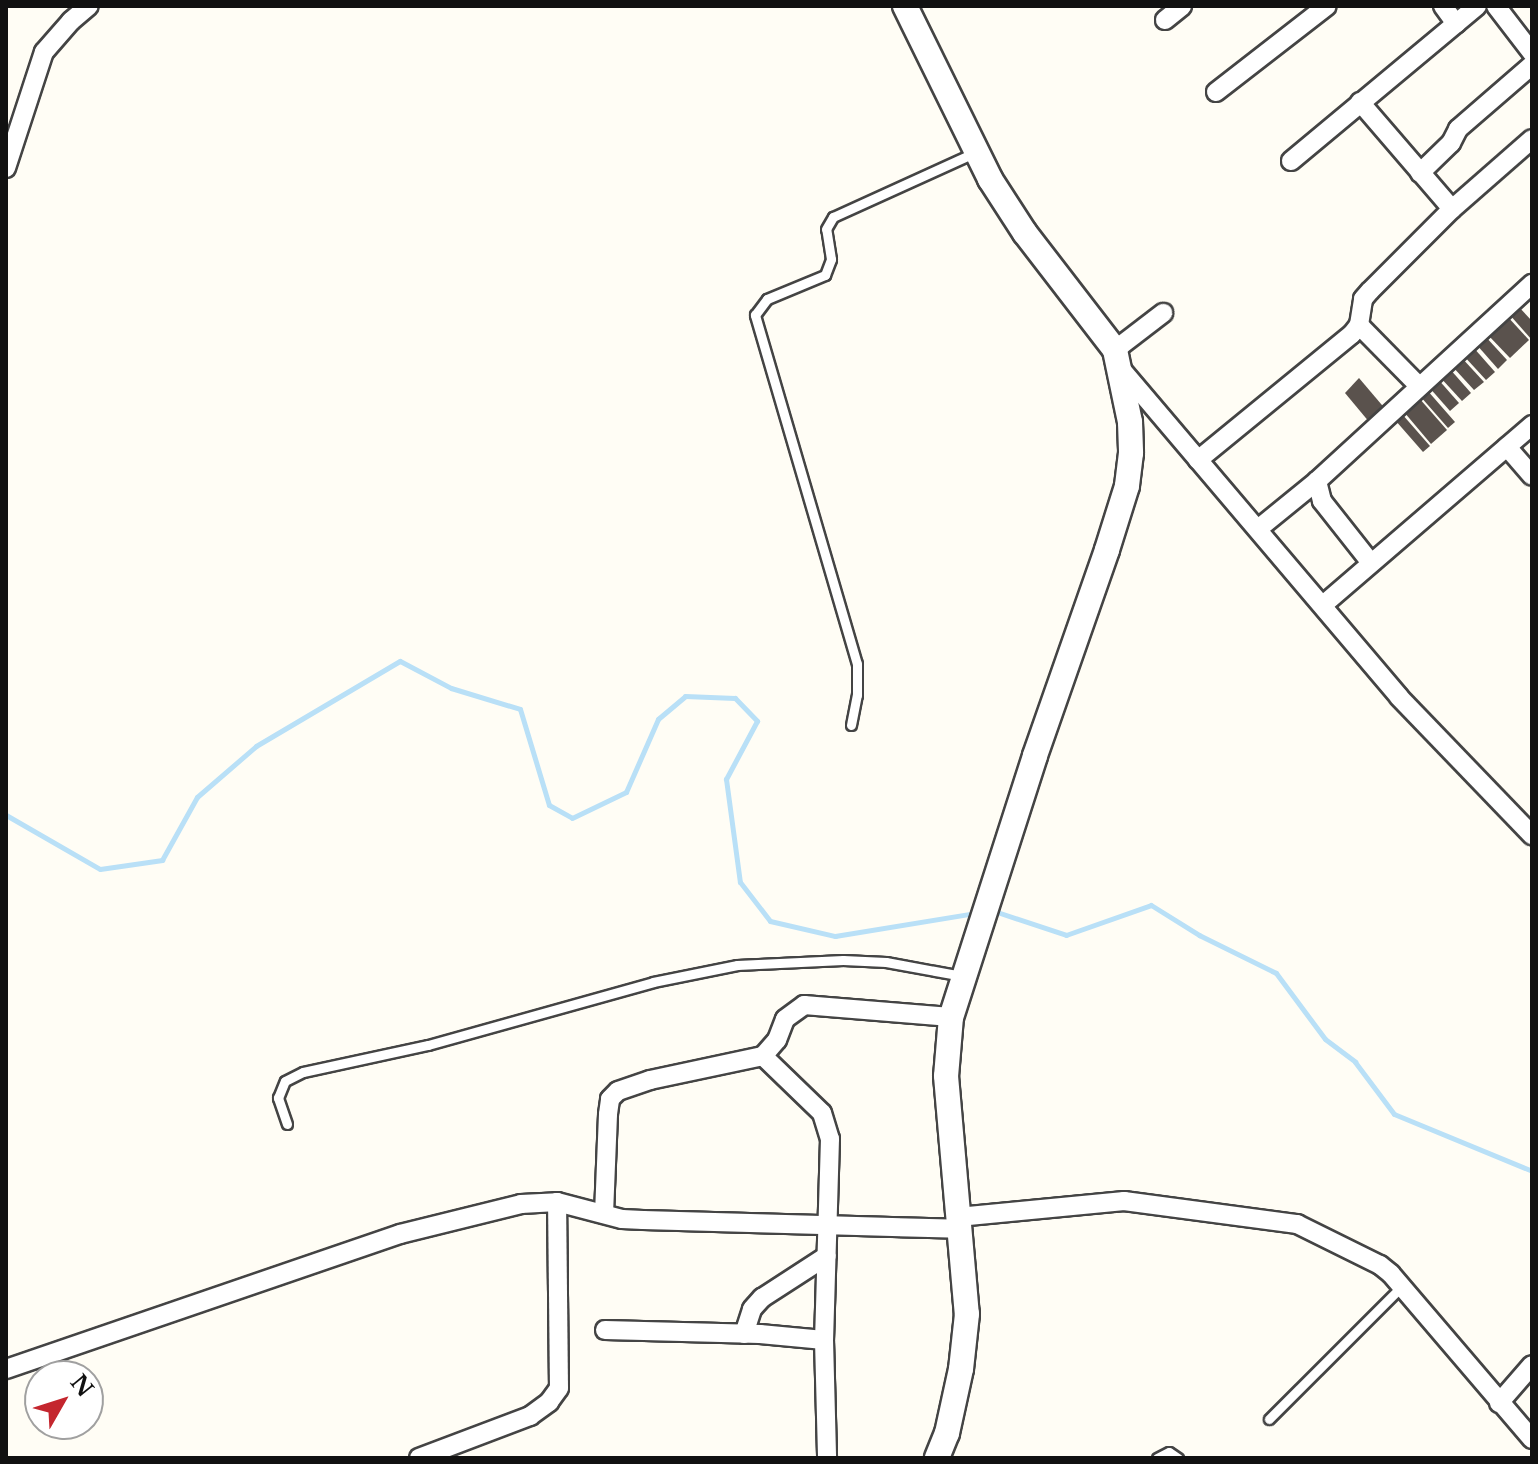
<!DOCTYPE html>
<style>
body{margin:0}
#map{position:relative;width:1538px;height:1464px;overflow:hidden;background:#fffdf5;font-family:"Libre Baskerville",serif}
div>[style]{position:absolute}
.stream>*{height:5px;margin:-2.5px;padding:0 2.5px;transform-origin:2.5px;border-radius:2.5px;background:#b9e0f7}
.building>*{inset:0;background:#5a524d}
.roads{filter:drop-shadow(2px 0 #444) drop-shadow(-2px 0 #444) drop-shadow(0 2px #444) drop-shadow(0 -2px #444)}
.service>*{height:9px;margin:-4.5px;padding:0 4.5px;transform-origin:4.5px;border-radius:4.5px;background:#fff}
.minor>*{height:18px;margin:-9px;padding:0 9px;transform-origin:9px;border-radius:9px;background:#fff}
.tertiary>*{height:24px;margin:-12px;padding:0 12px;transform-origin:12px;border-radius:12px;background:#fff}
span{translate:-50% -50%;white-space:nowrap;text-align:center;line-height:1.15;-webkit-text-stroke:8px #fff;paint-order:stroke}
.frame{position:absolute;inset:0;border:8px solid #111;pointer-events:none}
.north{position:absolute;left:24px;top:1360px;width:80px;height:80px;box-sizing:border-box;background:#fff;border:2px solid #a0a0a0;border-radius:50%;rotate:51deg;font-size:22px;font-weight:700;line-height:32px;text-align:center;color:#111}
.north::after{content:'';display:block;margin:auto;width:28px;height:36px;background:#c4262e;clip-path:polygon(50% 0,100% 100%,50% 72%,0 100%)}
</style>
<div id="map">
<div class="stream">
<div style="left:6px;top:815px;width:108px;rotate:29.9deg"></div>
<div style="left:100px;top:869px;width:63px;rotate:-8.3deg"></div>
<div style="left:162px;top:860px;width:72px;rotate:-60.9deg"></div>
<div style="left:197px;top:797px;width:78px;rotate:-40.8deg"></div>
<div style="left:256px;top:746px;width:167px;rotate:-30.6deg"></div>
<div style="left:400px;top:661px;width:58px;rotate:27.9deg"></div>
<div style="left:451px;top:688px;width:72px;rotate:16.9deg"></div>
<div style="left:520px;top:709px;width:100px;rotate:73.2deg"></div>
<div style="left:549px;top:805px;width:26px;rotate:29deg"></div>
<div style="left:572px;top:818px;width:60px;rotate:-25.7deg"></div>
<div style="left:626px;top:792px;width:80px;rotate:-66.3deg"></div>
<div style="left:658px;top:719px;width:35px;rotate:-40deg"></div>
<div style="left:685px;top:696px;width:50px;rotate:2.3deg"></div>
<div style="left:735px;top:698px;width:32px;rotate:46deg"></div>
<div style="left:757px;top:721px;width:66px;rotate:118.1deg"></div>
<div style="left:726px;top:779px;width:104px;rotate:82.3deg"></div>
<div style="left:740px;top:882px;width:49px;rotate:52.4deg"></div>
<div style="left:770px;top:921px;width:67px;rotate:13deg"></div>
<div style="left:835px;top:936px;width:143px;rotate:-9.3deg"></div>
<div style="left:994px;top:911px;width:76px;rotate:18.4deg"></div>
<div style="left:1066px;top:935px;width:90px;rotate:-19.4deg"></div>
<div style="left:1151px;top:905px;width:57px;rotate:32deg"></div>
<div style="left:1199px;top:935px;width:86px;rotate:26.3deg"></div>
<div style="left:1276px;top:973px;width:82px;rotate:53.4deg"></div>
<div style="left:1325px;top:1039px;width:38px;rotate:37deg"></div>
<div style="left:1355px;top:1062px;width:65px;rotate:53.1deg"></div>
<div style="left:1394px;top:1114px;width:149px;rotate:22.4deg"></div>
</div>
<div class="building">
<div style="clip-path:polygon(1518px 306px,1532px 321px,1532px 340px,1509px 314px)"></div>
<div style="clip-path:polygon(1507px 316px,1529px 340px,1510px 358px,1487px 334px)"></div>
<div style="clip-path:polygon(1485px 336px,1507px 360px,1498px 369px,1476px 344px)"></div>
<div style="clip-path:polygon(1473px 347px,1495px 372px,1486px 380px,1463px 355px)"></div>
<div style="clip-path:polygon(1461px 357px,1484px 382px,1474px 390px,1452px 366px)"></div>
<div style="clip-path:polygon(1449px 368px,1471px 393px,1462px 401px,1439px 376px)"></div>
<div style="clip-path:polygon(1359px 378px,1387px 411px,1370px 423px,1345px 393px)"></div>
<div style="clip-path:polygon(1437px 378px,1459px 403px,1450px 411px,1428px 386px)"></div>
<div style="clip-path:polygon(1427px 390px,1455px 422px,1448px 428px,1420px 396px)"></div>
<div style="clip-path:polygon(1419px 398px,1447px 430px,1431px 444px,1404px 412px)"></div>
<div style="clip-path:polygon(1402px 414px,1430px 446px,1423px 452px,1395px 420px)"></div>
</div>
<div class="roads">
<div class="service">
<div style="left:851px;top:725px;width:31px;rotate:-79deg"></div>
<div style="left:857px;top:695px;width:31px;rotate:-90deg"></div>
<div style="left:857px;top:664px;width:364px;rotate:-106.3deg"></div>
<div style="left:755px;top:315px;width:20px;rotate:-53deg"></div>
<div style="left:767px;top:299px;width:63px;rotate:-22.5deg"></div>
<div style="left:825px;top:275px;width:17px;rotate:-69deg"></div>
<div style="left:831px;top:259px;width:30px;rotate:-99deg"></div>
<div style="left:826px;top:229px;width:14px;rotate:-60deg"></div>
<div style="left:833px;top:217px;width:155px;rotate:-24.4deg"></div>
<div style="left:287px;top:1124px;width:28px;rotate:-109deg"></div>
<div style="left:278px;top:1098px;width:18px;rotate:-68deg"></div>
<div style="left:285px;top:1081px;width:20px;rotate:-27deg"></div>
<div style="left:303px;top:1072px;width:128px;rotate:-12.2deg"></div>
<div style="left:428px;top:1045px;width:234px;rotate:-15.6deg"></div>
<div style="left:653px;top:982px;width:86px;rotate:-11.4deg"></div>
<div style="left:737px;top:965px;width:106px;rotate:-2.7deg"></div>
<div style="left:843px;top:960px;width:43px;rotate:2.7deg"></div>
<div style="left:886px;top:962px;width:77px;rotate:10.4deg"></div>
<div style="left:1269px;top:1419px;width:187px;rotate:-45deg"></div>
<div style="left:1157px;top:1458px;width:13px;rotate:-27deg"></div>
<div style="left:1169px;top:1452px;width:11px;rotate:34deg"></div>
</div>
<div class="minor">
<div style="left:1443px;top:6px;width:22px;rotate:54deg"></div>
<div style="left:1496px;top:6px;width:59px;rotate:52.5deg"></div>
<div style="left:1165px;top:20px;width:22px;rotate:-39deg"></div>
<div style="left:1216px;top:92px;width:140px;rotate:-37.8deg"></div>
<div style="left:1360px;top:102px;width:141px;rotate:49.3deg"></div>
<div style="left:1291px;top:161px;width:242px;rotate:-39.8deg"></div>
<div style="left:6px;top:168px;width:122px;rotate:-71.9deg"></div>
<div style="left:44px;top:52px;width:41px;rotate:-48.9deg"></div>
<div style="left:71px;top:21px;width:23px;rotate:-40deg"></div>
<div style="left:1420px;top:173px;width:43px;rotate:-44.1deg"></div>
<div style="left:1451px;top:143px;width:16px;rotate:-63deg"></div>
<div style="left:1458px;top:129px;width:98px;rotate:-40.9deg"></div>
<div style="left:1359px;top:325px;width:86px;rotate:45.5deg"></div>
<div style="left:1115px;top:350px;width:61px;rotate:-37.6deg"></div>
<div style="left:1122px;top:370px;width:429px;rotate:49.7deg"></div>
<div style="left:1399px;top:697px;width:192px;rotate:46.1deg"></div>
<div style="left:1507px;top:447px;width:38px;rotate:49deg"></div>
<div style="left:1198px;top:460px;width:199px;rotate:-39.3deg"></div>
<div style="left:1352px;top:334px;width:11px;rotate:-52deg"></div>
<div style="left:1359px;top:325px;width:26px;rotate:-81deg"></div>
<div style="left:1363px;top:299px;width:11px;rotate:-49deg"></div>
<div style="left:1370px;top:291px;width:116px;rotate:-45deg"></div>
<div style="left:1452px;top:209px;width:106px;rotate:-41.2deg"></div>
<div style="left:1258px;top:529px;width:76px;rotate:-39.1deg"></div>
<div style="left:1371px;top:563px;width:79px;rotate:-128.3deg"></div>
<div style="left:1322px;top:501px;width:21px;rotate:-104deg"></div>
<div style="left:1317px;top:481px;width:292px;rotate:-42.5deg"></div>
<div style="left:1323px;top:605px;width:276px;rotate:-40.7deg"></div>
<div style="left:763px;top:1056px;width:82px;rotate:44deg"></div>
<div style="left:822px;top:1113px;width:27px;rotate:73deg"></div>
<div style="left:830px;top:1139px;width:201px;rotate:91.7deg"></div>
<div style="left:824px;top:1340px;width:118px;rotate:88.5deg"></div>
<div style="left:604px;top:1214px;width:100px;rotate:-87.7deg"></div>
<div style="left:608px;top:1114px;width:15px;rotate:-82deg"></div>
<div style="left:610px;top:1099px;width:11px;rotate:-45deg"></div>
<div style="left:618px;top:1091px;width:34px;rotate:-19deg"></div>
<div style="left:650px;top:1080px;width:116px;rotate:-12deg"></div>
<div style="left:763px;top:1056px;width:21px;rotate:-49deg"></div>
<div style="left:777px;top:1040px;width:22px;rotate:-69deg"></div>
<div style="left:785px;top:1019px;width:24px;rotate:-36deg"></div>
<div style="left:804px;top:1005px;width:147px;rotate:4.7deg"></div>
<div style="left:958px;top:1217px;width:167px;rotate:-5.5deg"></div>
<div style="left:1124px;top:1201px;width:175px;rotate:7.6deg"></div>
<div style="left:1297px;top:1224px;width:93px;rotate:26.3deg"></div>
<div style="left:1380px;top:1265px;width:14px;rotate:39deg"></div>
<div style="left:1391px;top:1274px;width:217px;rotate:49.5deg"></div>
<div style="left:605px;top:1330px;width:155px;rotate:1.5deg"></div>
<div style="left:760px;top:1334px;width:64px;rotate:5.4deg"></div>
<div style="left:744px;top:1334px;width:26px;rotate:-72deg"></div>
<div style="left:752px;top:1309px;width:15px;rotate:-48deg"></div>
<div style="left:762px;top:1298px;width:77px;rotate:-32.9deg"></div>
<div style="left:6px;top:1369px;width:416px;rotate:-18.9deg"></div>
<div style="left:400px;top:1234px;width:125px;rotate:-13.9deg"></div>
<div style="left:521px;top:1204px;width:36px;rotate:-3deg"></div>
<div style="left:557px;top:1202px;width:67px;rotate:14.7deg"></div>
<div style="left:622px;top:1219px;width:21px;rotate:3deg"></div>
<div style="left:643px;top:1220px;width:316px;rotate:1.6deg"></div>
<div style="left:1499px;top:1403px;width:50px;rotate:-49deg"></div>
<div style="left:419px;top:1458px;width:119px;rotate:-20.7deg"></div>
<div style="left:530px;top:1416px;width:24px;rotate:-36deg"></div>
<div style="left:549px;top:1402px;width:17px;rotate:-54deg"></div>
<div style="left:559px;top:1388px;width:186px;rotate:-90.6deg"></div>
</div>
<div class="tertiary">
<div style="left:905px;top:6px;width:193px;rotate:63.8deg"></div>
<div style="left:990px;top:179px;width:64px;rotate:57.1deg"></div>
<div style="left:1025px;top:233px;width:148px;rotate:52.4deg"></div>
<div style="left:1115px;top:350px;width:74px;rotate:78.2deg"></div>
<div style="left:1130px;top:422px;width:31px;rotate:88deg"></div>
<div style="left:1131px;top:453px;width:33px;rotate:97deg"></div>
<div style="left:1127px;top:486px;width:67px;rotate:107.4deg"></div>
<div style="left:1107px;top:550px;width:218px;rotate:109.3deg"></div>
<div style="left:1035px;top:756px;width:274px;rotate:107.8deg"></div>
<div style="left:951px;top:1017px;width:59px;rotate:94.8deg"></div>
<div style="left:946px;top:1076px;width:239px;rotate:85deg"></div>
<div style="left:967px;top:1314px;width:55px;rotate:96.2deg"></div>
<div style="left:961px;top:1369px;width:66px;rotate:102.3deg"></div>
<div style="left:947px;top:1433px;width:27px;rotate:112deg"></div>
</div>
</div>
<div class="frame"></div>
<div class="north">N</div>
</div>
